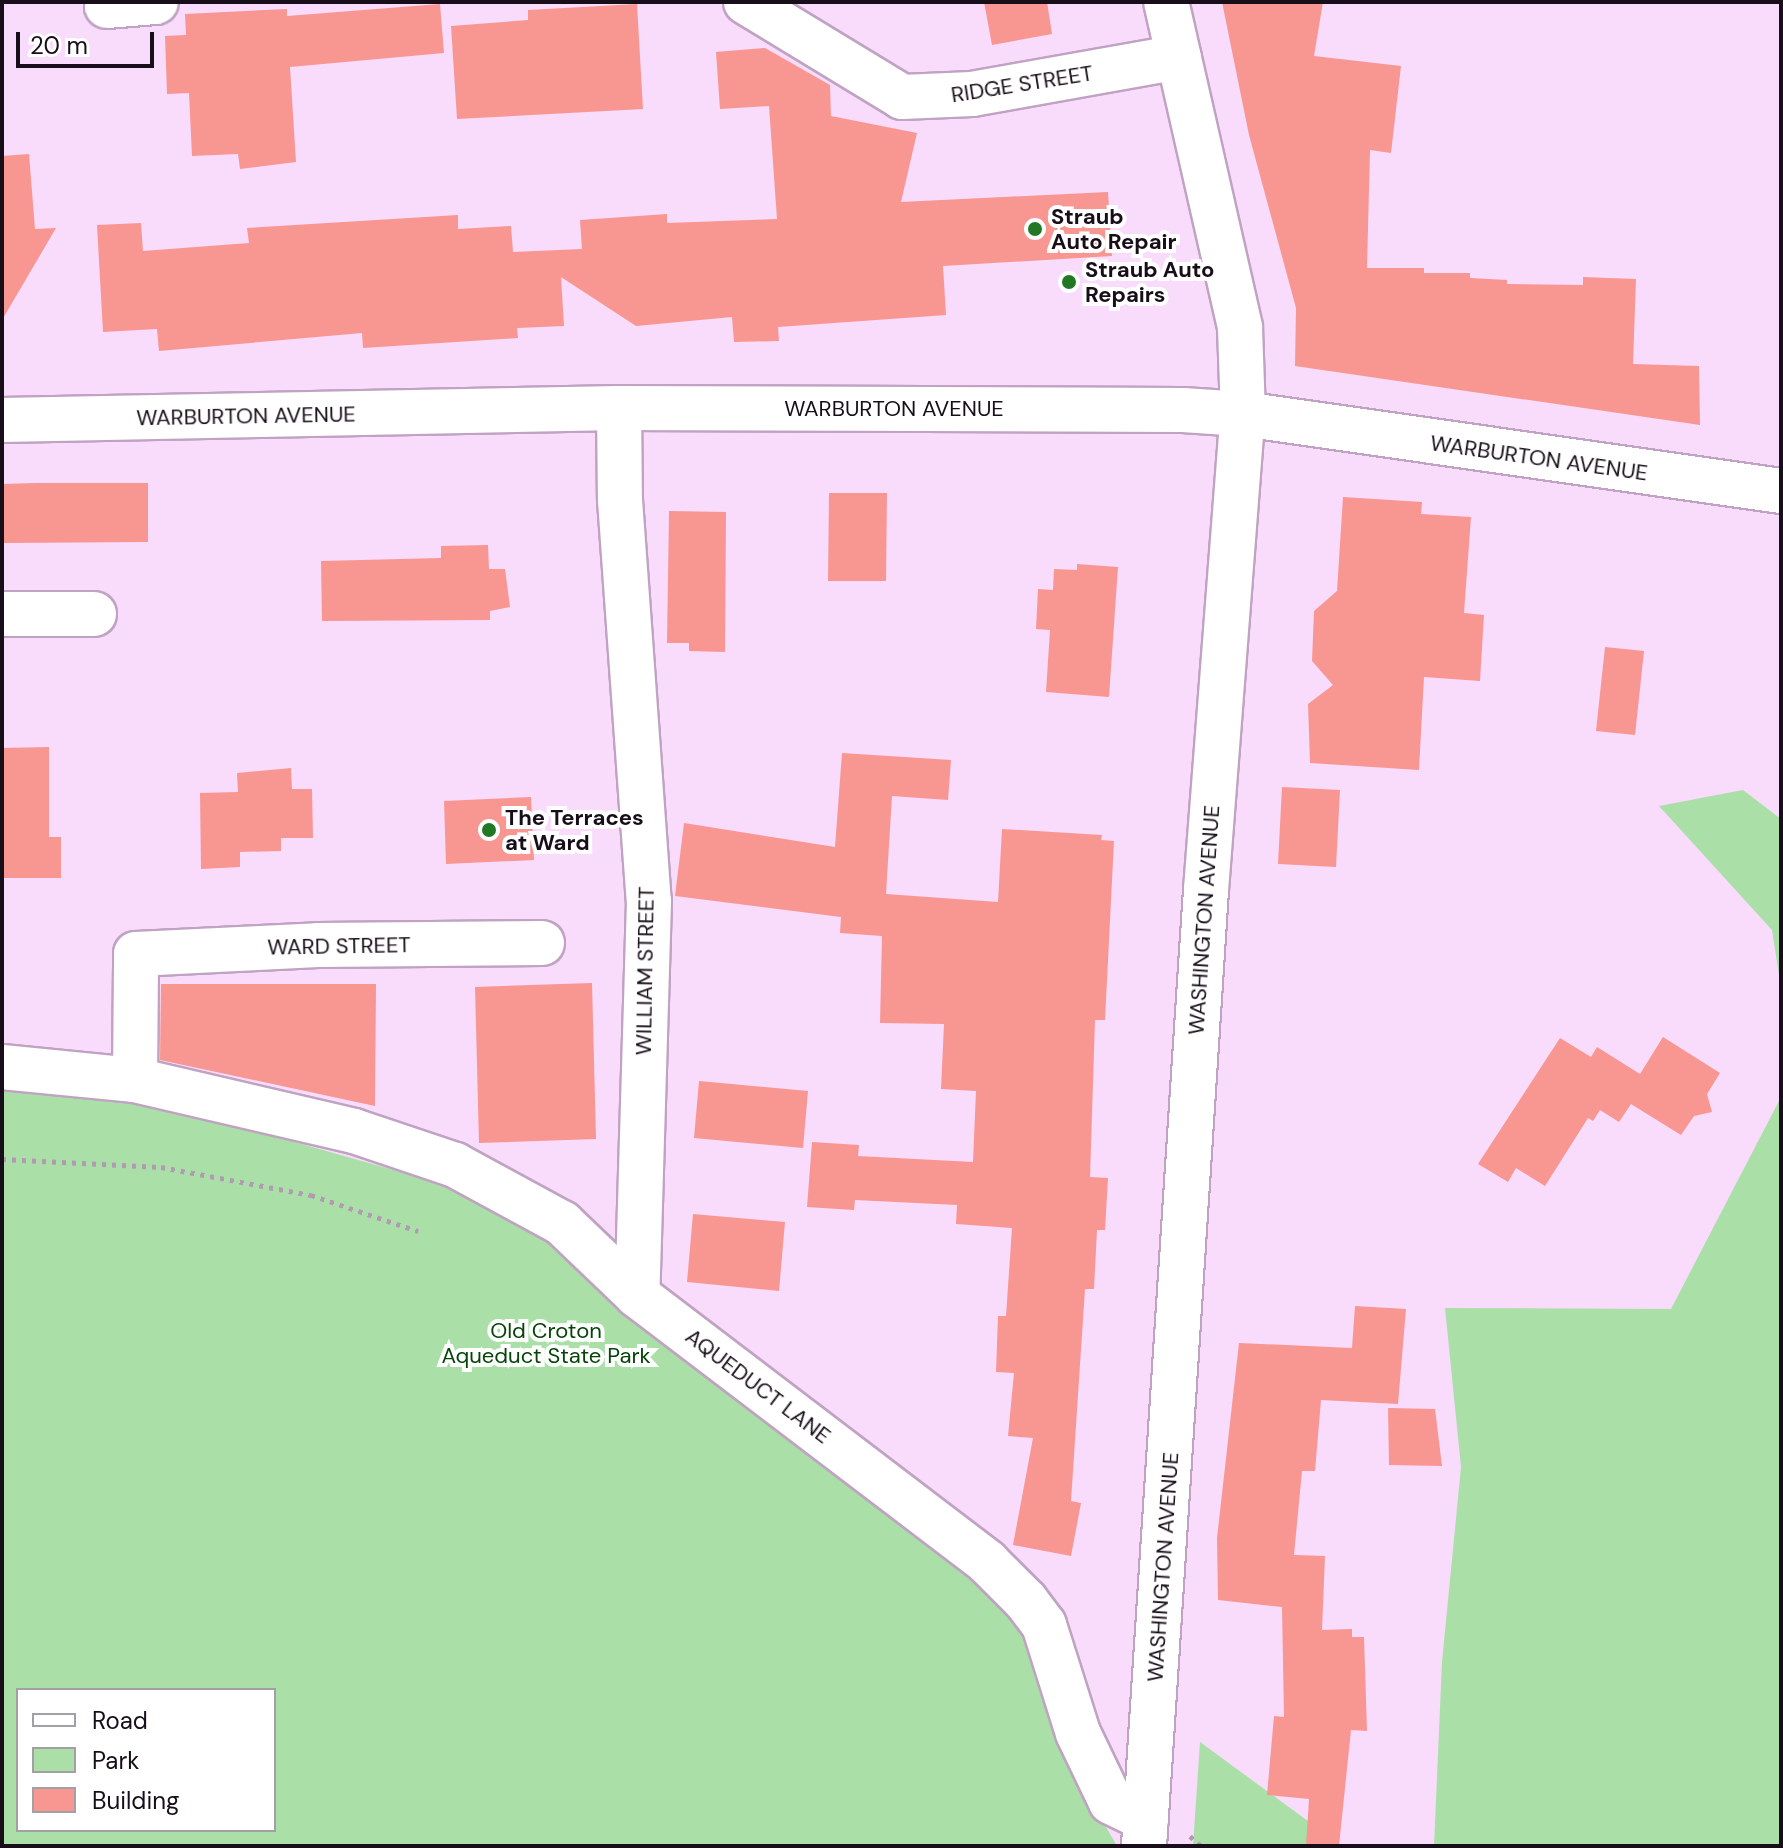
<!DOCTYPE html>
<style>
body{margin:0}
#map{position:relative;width:1783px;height:1848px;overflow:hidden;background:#f9dbfc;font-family:"DM Sans",sans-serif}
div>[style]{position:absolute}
.green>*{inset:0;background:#aae0a7}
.building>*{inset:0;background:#f89691}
.path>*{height:5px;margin-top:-2.5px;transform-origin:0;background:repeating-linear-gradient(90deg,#b29ab4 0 4px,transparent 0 10px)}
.roads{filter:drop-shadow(2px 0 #c0a3c2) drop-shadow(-2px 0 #c0a3c2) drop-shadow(0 2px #c0a3c2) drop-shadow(0 -2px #c0a3c2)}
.minor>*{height:44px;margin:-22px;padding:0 22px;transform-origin:22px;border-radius:22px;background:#fff}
.dots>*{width:22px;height:22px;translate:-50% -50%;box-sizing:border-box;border:4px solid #fff;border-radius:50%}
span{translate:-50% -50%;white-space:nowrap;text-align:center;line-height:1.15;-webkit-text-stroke:8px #fff;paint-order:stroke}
.street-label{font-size:22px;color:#180e19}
.poi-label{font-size:22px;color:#180e19;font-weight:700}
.left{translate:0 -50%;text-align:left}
.park-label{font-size:22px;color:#054508}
.frame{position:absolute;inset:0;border:4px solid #180e19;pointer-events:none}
.legend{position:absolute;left:16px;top:1688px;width:260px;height:144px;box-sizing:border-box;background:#fff;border:2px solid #a39fa3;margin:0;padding:10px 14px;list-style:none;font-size:24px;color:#180e19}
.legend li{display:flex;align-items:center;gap:16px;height:40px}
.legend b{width:40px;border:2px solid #a39fa3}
.scale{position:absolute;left:16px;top:32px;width:138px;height:36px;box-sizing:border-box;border:4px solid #180e19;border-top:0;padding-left:10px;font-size:24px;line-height:28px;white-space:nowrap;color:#180e19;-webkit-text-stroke:6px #fff;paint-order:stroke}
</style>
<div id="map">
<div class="green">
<div style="clip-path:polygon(1743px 790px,1781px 819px,1781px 988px,1772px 930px,1659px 806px)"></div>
<div style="clip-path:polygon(evenodd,2px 1086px,135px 1097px,443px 1184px,529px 1228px,1009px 1602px,1035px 1650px,1064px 1754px,1117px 1846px,2px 1846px,2px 1086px,18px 1690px,274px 1690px,274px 1830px,18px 1830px,18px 1690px)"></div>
<div style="clip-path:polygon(1781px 1097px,1781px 1846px,1434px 1846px,1442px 1662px,1461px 1467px,1445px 1308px,1671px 1309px)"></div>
<div style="clip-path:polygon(1200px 1742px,1342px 1846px,1193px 1846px)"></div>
</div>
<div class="building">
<div style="clip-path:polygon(984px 2px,1047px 2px,1052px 34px,992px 45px)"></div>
<div style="clip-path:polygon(1222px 2px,1323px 2px,1314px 56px,1401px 66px,1391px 153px,1370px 150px,1367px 268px,1424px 268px,1424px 273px,1470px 273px,1470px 278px,1507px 280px,1507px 284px,1583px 285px,1583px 277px,1636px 279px,1633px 364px,1699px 366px,1700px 425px,1295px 366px,1296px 308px,1249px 135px)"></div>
<div style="clip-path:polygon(440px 4px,444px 53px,290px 67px,296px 162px,240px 169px,238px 154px,192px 156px,189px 93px,167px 94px,165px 36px,186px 35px,185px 14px,287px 9px,287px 16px)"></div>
<div style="clip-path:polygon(637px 4px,643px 109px,457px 119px,451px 26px,528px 20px,528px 10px)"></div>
<div style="clip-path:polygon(765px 48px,830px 85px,831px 116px,917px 133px,901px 202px,1108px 192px,1112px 256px,943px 266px,946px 315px,778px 327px,779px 341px,734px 342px,732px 317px,636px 326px,561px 277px,564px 326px,517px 328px,518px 338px,363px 348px,362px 333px,159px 351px,157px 329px,103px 332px,97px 225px,141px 223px,143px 251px,249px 243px,247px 228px,458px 215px,458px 229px,511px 226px,513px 252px,582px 249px,580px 220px,667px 214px,667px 223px,777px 219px,769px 106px,720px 109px,716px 52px)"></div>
<div style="clip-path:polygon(29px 154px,35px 229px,56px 228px,2px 320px,2px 156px)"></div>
<div style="clip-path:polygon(36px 483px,148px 483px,148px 542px,2px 543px,2px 484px)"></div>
<div style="clip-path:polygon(829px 493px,887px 493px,886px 581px,828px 581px)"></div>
<div style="clip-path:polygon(1343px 497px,1422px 502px,1421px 514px,1471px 517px,1464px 613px,1484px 615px,1480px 681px,1424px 677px,1419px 770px,1310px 763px,1308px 704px,1333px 685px,1312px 661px,1314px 611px,1337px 591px)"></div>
<div style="clip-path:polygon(669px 511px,726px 512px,725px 652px,689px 651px,689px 643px,667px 643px)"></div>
<div style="clip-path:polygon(488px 545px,489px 569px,505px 569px,510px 607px,490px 611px,490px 620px,322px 621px,321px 561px,441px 558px,441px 546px)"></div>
<div style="clip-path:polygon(1077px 564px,1118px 567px,1109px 697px,1046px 692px,1050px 630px,1036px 629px,1038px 589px,1053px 590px,1054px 569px,1077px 570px)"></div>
<div style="clip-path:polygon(1605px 647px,1644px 651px,1635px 735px,1596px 731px)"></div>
<div style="clip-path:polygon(49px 747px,49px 837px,61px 837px,61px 878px,2px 878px,2px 748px)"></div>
<div style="clip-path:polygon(842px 753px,951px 760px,948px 800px,892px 796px,886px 894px,998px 902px,1002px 829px,1102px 835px,1101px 840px,1114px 841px,1105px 1020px,1095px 1020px,1090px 1177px,1108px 1178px,1105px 1230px,1097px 1230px,1094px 1289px,1085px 1289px,1071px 1501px,1081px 1503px,1071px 1556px,1013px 1545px,1033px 1438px,1008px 1436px,1014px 1373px,996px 1372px,998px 1316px,1006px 1316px,1012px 1228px,956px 1224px,957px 1205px,855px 1200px,854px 1210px,807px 1207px,812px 1142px,859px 1145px,858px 1156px,973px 1162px,976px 1091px,941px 1089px,944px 1024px,880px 1023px,882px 936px,840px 933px,841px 917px,675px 896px,684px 823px,835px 847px)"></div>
<div style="clip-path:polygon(291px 768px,292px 789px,312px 789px,313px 838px,281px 838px,281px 851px,240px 852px,240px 867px,201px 869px,200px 793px,238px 792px,237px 773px)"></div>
<div style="clip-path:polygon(1282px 787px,1340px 790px,1336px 867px,1278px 864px)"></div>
<div style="clip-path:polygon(531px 797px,534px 860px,446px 864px,444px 801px)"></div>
<div style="clip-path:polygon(592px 983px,596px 1139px,479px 1143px,475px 987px)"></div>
<div style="clip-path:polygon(161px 984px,376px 984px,375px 1106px,160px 1060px)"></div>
<div style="clip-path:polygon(1663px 1037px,1720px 1073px,1707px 1094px,1712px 1112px,1694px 1116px,1681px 1135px,1631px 1104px,1619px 1122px,1600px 1110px,1593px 1121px,1588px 1118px,1545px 1186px,1516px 1168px,1508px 1182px,1478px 1164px,1560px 1038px,1591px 1057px,1597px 1047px,1640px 1074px)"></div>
<div style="clip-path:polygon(699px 1081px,808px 1091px,803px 1148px,694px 1138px)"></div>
<div style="clip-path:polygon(693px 1214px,785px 1222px,779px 1291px,687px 1282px)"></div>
<div style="clip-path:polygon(1355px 1306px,1406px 1309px,1398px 1404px,1321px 1400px,1315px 1471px,1302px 1471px,1294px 1555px,1325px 1556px,1322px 1630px,1352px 1629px,1352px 1637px,1364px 1637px,1367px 1731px,1351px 1730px,1339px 1846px,1306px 1846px,1309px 1799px,1267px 1795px,1274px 1716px,1284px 1717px,1282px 1607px,1218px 1600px,1217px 1538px,1239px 1343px,1352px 1348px)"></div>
<div style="clip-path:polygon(1388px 1408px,1435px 1409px,1442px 1466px,1389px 1465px)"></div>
</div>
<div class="path">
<div style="left:2px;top:1159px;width:159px;rotate:2.9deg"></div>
<div style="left:161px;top:1167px;width:153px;rotate:10.6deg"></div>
<div style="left:311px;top:1195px;width:113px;rotate:18.6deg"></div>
<div style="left:1190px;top:1836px;width:15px;rotate:42deg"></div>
</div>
<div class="roads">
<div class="minor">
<div style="left:746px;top:2px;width:183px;rotate:31.3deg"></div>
<div style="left:902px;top:97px;width:70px;rotate:-2.5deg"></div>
<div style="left:972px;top:94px;width:210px;rotate:-10.1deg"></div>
<div style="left:107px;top:6px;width:49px;rotate:-4.7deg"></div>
<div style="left:619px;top:408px;width:92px;rotate:89.4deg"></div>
<div style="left:620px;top:500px;width:402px;rotate:85.9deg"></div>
<div style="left:649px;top:901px;width:394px;rotate:91.7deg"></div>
<div style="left:2px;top:420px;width:617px;rotate:-1.11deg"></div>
<div style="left:619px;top:408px;width:564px;rotate:0.2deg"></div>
<div style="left:1183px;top:410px;width:60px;rotate:3.8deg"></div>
<div style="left:1243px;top:414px;width:543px;rotate:8.15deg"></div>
<div style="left:2px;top:614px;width:92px"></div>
<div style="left:2px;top:1067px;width:134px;rotate:5.6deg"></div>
<div style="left:135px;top:1080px;width:225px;rotate:13.1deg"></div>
<div style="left:354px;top:1131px;width:107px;rotate:18.6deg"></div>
<div style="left:455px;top:1165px;width:122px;rotate:28.5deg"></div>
<div style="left:562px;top:1223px;width:104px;rotate:43.8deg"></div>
<div style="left:637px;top:1295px;width:440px;rotate:37.3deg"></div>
<div style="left:987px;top:1562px;width:55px;rotate:45deg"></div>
<div style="left:1026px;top:1601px;width:30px;rotate:53deg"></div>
<div style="left:1044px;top:1625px;width:113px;rotate:72.5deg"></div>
<div style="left:1078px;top:1733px;width:76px;rotate:64.4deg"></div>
<div style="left:1111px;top:1802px;width:39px;rotate:26deg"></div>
<div style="left:135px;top:1080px;width:126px;rotate:-89.5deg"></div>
<div style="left:136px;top:954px;width:182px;rotate:-2.8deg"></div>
<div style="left:318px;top:945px;width:224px;rotate:-0.5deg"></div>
<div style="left:1144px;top:1846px;width:958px;rotate:-86.29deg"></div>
<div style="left:1206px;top:890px;width:477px;rotate:-85.6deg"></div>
<div style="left:1243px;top:414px;width:87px;rotate:-92deg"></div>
<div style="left:1240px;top:327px;width:333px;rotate:-102.8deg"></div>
</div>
</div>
<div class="dots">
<div style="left:1035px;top:229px;background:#237825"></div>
<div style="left:1069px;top:282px;background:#237825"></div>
<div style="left:489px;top:830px;background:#237825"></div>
</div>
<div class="street-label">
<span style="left:1022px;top:84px;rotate:-9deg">RIDGE STREET</span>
<span style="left:894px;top:409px">WARBURTON AVENUE</span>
<span style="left:246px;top:416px;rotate:-1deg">WARBURTON AVENUE</span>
<span style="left:1539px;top:458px;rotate:8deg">WARBURTON AVENUE</span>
<span style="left:1204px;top:920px;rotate:-86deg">WASHINGTON AVENUE</span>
<span style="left:339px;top:946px;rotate:-1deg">WARD STREET</span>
<span style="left:645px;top:971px;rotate:-89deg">WILLIAM STREET</span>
<span style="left:758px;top:1386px;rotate:37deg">AQUEDUCT LANE</span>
<span style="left:1163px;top:1567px;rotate:-86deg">WASHINGTON AVENUE</span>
</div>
<div class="poi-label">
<span class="left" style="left:1051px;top:229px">Straub<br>Auto Repair</span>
<span class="left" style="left:1085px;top:282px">Straub Auto<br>Repairs</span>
<span class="left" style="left:505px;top:830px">The Terraces<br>at Ward</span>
</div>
<div class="park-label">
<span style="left:546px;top:1343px">Old Croton<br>Aqueduct State Park</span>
</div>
<div class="frame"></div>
<ul class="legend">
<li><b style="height:10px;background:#fff"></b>Road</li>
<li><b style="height:22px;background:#aae0a7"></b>Park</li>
<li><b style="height:22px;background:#f89691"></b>Building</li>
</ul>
<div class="scale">20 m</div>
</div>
